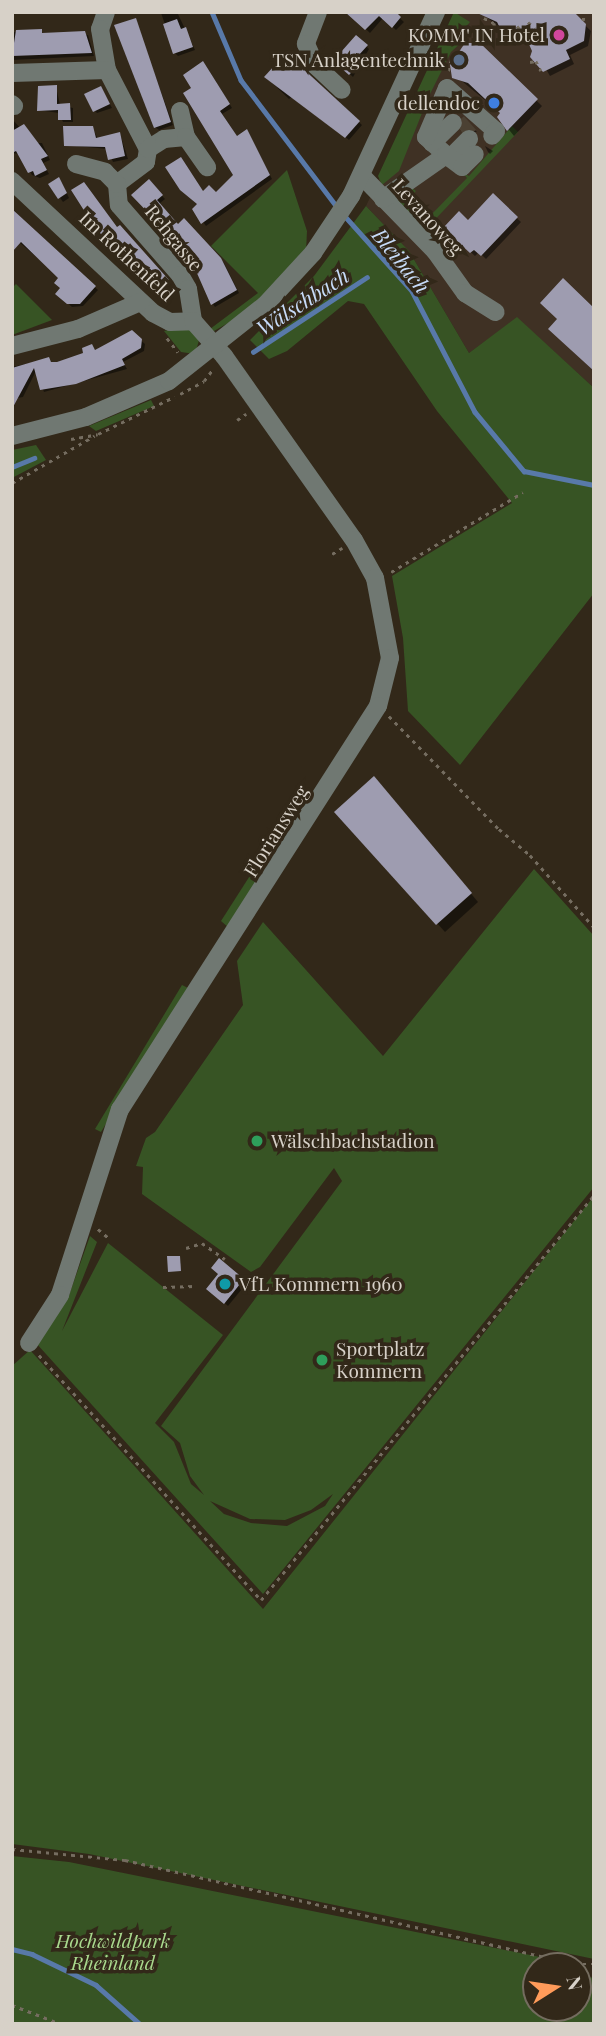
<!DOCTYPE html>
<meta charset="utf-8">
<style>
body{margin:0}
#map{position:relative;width:606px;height:2036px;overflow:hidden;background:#322819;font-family:"Playfair Display",serif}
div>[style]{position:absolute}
.commercial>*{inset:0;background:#3f3124}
.green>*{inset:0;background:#375424}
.shadow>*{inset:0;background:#0007}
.stream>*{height:4.5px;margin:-2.25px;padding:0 2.25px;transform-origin:2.25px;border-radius:2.25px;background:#5879a9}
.building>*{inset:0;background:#9e9cb0}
.minor-tunnel>*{height:18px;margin-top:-9px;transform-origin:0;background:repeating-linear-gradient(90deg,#4b4133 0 18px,transparent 0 27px)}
.path>*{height:2.5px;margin-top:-1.25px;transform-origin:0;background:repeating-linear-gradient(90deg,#756d60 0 3.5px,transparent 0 8.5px)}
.minor>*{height:18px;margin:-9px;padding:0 9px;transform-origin:9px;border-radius:9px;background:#707872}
.dots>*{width:19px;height:19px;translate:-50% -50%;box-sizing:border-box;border:4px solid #322819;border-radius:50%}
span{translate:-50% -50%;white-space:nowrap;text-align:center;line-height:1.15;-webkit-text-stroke:7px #322819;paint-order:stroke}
.poi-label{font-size:19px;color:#d7d1c8}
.right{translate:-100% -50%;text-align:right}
.left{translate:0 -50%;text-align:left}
.street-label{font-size:19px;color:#d7d1c8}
.park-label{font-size:19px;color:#a9d98d;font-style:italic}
.water-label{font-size:21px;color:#c7dbf8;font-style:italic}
.frame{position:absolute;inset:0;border:14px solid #d7d1c8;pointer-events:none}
.north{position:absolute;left:522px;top:1952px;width:70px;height:70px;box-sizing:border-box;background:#322819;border:2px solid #746c5f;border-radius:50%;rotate:78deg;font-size:19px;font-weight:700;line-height:28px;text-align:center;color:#d7d1c8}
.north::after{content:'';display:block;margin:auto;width:24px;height:32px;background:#ff9b5a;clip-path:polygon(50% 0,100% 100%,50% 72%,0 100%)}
</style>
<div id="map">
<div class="commercial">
<div style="clip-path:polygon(458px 12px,594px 12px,594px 388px,517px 318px,469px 353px,409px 251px,366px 206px)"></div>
</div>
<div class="green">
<div style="clip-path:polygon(454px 12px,470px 22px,458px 36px,463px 41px,451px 52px,428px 98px,399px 171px,382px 185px,378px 176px)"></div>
<div style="clip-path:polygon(512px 126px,518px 132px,426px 229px,398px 201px,411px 187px,416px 191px,408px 200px,427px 219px,467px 178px,462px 172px,469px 176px)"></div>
<div style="clip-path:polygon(287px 170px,307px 231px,306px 252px,251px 310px,214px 331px,210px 329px,258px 293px,211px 246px)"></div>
<div style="clip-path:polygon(366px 206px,409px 251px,469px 353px,517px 317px,594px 388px,594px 593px,460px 765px,408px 711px,403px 638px,392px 576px,512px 503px,437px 411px,364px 304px,348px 301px,287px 351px,269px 359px,250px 340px,314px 276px)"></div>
<div style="clip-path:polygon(16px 284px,52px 320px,12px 335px,12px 288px)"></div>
<div style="clip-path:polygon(187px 325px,200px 337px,195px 354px,181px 352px,164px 331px)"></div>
<div style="clip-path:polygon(151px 400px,154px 406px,96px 431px,89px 426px)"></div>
<div style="clip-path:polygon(36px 445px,46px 460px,12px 478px,12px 450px)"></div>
<div style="clip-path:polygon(258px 863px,265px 872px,229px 928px,221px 921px)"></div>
<div style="clip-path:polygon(evenodd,534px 869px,594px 936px,594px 1187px,263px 1594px,36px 1343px,68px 1298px,90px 1236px,97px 1242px,62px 1331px,108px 1243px,223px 1335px,155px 1423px,174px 1442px,191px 1484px,204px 1495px,190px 1476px,180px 1443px,161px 1426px,342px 1181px,334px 1168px,260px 1267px,251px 1272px,142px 1194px,143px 1167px,136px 1166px,146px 1138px,155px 1132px,243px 1005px,237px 961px,263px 922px,383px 1056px,534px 869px,333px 1494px,325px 1506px,287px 1526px,251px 1523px,224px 1514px,210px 1501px,250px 1519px,285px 1520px,311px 1510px,333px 1494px)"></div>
<div style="clip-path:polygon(182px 985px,188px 988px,101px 1132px,95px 1129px)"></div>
<div style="clip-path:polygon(594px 1196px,594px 1959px,89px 1854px,12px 1844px,12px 1366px,30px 1350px,263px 1609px)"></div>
<div style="clip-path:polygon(12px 1856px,69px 1862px,550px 1959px,550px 1966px,536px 1966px,536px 2008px,578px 2008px,578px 1975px,594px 1978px,594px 2024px,12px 2024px)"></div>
</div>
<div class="shadow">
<div style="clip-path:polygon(157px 12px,177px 12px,195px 50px,178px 56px,175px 53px,161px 13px)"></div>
<div style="clip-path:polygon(348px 12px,374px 12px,379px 17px,393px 12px,404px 22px,396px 30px,383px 18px,370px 33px)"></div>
<div style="clip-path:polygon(571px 12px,591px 31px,588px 46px,570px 55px,574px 64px,550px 76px,527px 36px,506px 32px,485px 16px)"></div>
<div style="clip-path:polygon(135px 20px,173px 125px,159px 130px,155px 127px)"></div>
<div style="clip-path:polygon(12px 32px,88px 35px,94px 56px,12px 60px)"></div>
<div style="clip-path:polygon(356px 37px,369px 49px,353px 77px,336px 61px)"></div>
<div style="clip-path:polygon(466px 45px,479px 45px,542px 106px,514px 136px,499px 117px,502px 114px,452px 73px,457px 54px)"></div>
<div style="clip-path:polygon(286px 55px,362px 125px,349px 140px,294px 95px,289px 99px,266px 77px)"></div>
<div style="clip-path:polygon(206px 66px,232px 108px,222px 114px,237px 137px,249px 134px,272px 179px,206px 226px,194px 210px,204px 193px,216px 195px,235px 175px,194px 88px)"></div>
<div style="clip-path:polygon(56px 87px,60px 105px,73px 108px,73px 122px,63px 122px,59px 113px,38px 110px)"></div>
<div style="clip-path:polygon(101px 88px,112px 108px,97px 113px,94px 110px)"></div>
<div style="clip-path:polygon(12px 119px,34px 143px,42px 143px,50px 160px,43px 163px,49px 174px,40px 178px,32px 175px,20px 154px,12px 153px)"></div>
<div style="clip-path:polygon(464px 120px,477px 132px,466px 133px)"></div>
<div style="clip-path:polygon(92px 127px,98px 139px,120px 134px,128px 159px,113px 162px,108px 149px,66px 145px)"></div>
<div style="clip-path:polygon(485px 146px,493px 151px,490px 154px,488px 152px)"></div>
<div style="clip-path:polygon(149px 182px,165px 199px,159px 204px,178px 226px,184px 220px,224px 263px,239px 293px,215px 307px,213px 304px,190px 254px,134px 195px)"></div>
<div style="clip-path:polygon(62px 183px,69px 198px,63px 202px,51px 185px)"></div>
<div style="clip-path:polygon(493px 196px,521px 222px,486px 259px,479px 252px,475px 256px,445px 228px,468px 222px)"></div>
<div style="clip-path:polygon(12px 213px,98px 290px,83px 306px,72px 307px,58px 294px,62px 289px,61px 278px,12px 236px)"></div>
<div style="clip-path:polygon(117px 229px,171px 284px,161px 294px,124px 259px)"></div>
<div style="clip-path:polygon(131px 332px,145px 344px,144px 351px,123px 362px,127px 369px,44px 392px,36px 371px,23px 397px,12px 399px,12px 367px,49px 359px,52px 364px,85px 354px,92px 346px,96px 351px)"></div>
<div style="clip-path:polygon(381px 786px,478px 902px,445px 932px,337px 812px)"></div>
<div style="clip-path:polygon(243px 1280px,246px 1284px,228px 1306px,212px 1292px)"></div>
</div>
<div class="stream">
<div style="left:212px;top:12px;width:74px;rotate:66.9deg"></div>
<div style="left:241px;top:80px;width:159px;rotate:52.9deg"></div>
<div style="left:343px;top:214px;width:103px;rotate:48.1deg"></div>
<div style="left:412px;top:291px;width:136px;rotate:62.5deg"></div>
<div style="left:475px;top:412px;width:77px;rotate:50.3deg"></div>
<div style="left:524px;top:471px;width:71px;rotate:11.3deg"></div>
<div style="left:253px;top:352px;width:136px;rotate:-33.3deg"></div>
<div style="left:12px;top:467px;width:24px;rotate:-22deg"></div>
<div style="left:12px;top:1949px;width:21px;rotate:14deg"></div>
<div style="left:32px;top:1954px;width:71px;rotate:25.8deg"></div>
<div style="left:96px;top:1985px;width:59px;rotate:41.6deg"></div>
</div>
<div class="building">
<div style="clip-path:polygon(345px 12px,396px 12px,401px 17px,392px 28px,379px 16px,365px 30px)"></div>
<div style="clip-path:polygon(475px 12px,574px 12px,586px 24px,584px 41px,566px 50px,570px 59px,543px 72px,530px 57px,532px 51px,524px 33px,506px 26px,500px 28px,497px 22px)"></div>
<div style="clip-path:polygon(136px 18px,171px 122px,154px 128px,114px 25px)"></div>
<div style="clip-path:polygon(177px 19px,181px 29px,186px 27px,193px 47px,173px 54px,163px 24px)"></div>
<div style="clip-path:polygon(42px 29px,42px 33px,85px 31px,92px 53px,12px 56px,16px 30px)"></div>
<div style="clip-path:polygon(356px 35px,368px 45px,358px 56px,363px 60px,349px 75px,333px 61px)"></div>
<div style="clip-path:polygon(465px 43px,480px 43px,538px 99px,507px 131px,497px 117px,500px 113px,468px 83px,452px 78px,450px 65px)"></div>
<div style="clip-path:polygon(286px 53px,360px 121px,345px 138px,264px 77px)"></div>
<div style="clip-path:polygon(203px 61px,230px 104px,220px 111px,237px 136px,247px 129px,270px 175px,201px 224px,192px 209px,197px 204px,180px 190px,165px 167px,181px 157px,203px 191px,209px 185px,216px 192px,233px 175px,183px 93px,191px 88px,183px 75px)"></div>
<div style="clip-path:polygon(57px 85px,57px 104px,70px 103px,71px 120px,58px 120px,58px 110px,37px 111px,38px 86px)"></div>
<div style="clip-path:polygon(101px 86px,110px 104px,93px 112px,84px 94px)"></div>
<div style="clip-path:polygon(24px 124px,48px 156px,41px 159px,47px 170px,35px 176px,33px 171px,28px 173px,16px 151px,12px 153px,12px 131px)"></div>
<div style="clip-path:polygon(63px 126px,93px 126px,96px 138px,120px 132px,125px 156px,108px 160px,105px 147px,64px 146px)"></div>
<div style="clip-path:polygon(59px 177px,67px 193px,58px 199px,48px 184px)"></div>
<div style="clip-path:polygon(149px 179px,163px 195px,157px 200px,178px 224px,184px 218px,221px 258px,237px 290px,211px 305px,189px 255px,131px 195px)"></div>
<div style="clip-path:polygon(84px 182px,117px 227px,120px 225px,169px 280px,156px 292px,126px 265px,92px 223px,71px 190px)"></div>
<div style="clip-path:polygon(493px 193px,518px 217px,481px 256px,474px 250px,470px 253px,443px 228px,459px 211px,468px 220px)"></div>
<div style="clip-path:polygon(12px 209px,96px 286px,80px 304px,67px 304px,55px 294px,60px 288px,54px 283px,58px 278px,21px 242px,12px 252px)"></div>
<div style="clip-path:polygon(563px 278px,594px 308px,594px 371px,548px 329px,557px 319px,540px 303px)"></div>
<div style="clip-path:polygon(132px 330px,142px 339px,141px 348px,122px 359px,125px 365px,76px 384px,40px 390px,34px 368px,12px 409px,12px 368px,49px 357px,51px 362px,57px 362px,83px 353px,82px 348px,92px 344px,95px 350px)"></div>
<div style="clip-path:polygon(374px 776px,472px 893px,436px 925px,334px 812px)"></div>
<div style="clip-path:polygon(167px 1256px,180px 1256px,181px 1271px,168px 1272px)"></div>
<div style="clip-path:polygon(219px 1258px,244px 1279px,224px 1304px,206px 1289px,218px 1274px,211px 1268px)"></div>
</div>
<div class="minor-tunnel">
<div style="left:461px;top:131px;width:12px;rotate:-42deg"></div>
</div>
<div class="path">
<div style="left:484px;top:18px;width:11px;rotate:27deg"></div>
<div style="left:494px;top:23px;width:9px;rotate:77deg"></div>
<div style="left:583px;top:21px;width:9px;rotate:-84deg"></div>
<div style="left:528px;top:22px;width:9px;rotate:41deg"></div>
<div style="left:517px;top:26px;width:10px;rotate:45deg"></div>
<div style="left:530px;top:62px;width:6px;rotate:-9deg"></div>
<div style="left:536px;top:61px;width:11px;rotate:63deg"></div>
<div style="left:448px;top:71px;width:16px;rotate:-75deg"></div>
<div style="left:452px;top:56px;width:5px;rotate:37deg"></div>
<div style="left:167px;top:338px;width:18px;rotate:52deg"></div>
<div style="left:180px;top:394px;width:27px;rotate:-28deg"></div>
<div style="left:204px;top:381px;width:15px;rotate:-53deg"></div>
<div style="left:237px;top:420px;width:11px;rotate:-34deg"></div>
<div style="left:71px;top:439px;width:27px;rotate:-10deg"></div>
<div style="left:98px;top:434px;width:85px;rotate:-26deg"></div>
<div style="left:12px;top:483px;width:95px;rotate:-29.8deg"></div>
<div style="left:332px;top:554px;width:12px;rotate:-31deg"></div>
<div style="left:391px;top:572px;width:154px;rotate:-31.2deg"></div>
<div style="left:389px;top:716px;width:158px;rotate:45.8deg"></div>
<div style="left:499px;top:829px;width:40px;rotate:40deg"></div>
<div style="left:530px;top:855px;width:96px;rotate:48.4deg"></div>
<div style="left:98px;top:1229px;width:16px;rotate:40deg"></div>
<div style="left:186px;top:1248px;width:17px;rotate:-17deg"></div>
<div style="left:202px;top:1243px;width:28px;rotate:35deg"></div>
<div style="left:163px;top:1287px;width:32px;rotate:-2deg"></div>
<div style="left:39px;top:1355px;width:331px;rotate:47.8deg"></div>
<div style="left:261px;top:1600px;width:524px;rotate:-50.57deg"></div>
<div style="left:12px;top:1849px;width:114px;rotate:5.6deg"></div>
<div style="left:125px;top:1860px;width:461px;rotate:13deg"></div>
<div style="left:574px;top:1964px;width:20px"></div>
<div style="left:12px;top:2005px;width:53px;rotate:21.2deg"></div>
</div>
<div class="minor">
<div style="left:106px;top:12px;width:18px;rotate:109deg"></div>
<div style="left:100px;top:29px;width:42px;rotate:80.3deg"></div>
<div style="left:107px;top:70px;width:89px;rotate:62.6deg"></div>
<div style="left:148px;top:149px;width:13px;rotate:99deg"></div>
<div style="left:146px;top:162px;width:36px;rotate:143deg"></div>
<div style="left:117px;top:184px;width:21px;rotate:85deg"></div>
<div style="left:119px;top:205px;width:93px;rotate:48.9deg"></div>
<div style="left:180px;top:275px;width:16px;rotate:60deg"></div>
<div style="left:188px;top:289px;width:32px;rotate:81deg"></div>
<div style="left:318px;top:12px;width:34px;rotate:111deg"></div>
<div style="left:306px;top:44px;width:24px;rotate:66deg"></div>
<div style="left:316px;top:66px;width:35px;rotate:43deg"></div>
<div style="left:12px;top:73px;width:95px;rotate:-1.8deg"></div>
<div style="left:12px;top:104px;width:3px;rotate:45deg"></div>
<div style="left:180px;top:111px;width:27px;rotate:77deg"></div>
<div style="left:432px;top:143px;width:29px;rotate:-44deg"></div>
<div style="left:148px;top:149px;width:19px;rotate:-32deg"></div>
<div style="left:164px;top:139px;width:22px;rotate:-5deg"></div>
<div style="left:186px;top:137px;width:37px;rotate:55deg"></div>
<div style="left:446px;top:155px;width:27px;rotate:-138deg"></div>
<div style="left:426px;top:137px;width:53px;rotate:-66.8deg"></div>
<div style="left:447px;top:88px;width:65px;rotate:41.3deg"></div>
<div style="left:496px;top:131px;width:6px;rotate:129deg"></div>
<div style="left:450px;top:158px;width:27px;rotate:-45deg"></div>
<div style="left:76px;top:164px;width:30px;rotate:15deg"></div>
<div style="left:105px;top:172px;width:17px;rotate:45deg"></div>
<div style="left:362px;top:176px;width:105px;rotate:45.8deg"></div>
<div style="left:435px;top:251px;width:52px;rotate:54.5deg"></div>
<div style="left:465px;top:293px;width:36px;rotate:32deg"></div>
<div style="left:12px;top:181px;width:193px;rotate:43.1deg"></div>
<div style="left:153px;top:313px;width:19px;rotate:28deg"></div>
<div style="left:170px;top:322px;width:23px;rotate:-2deg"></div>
<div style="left:193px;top:321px;width:47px;rotate:48.5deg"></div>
<div style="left:224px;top:356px;width:225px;rotate:54.8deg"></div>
<div style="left:354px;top:540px;width:43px;rotate:61.1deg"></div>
<div style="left:375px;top:578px;width:81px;rotate:79.4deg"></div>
<div style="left:390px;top:658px;width:49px;rotate:104deg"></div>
<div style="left:378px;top:706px;width:479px;rotate:122.6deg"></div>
<div style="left:120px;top:1109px;width:195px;rotate:107.9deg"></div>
<div style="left:60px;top:1295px;width:57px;rotate:122.9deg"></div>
<div style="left:383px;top:199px;width:77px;rotate:-34.9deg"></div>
<div style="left:446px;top:155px;width:20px;rotate:37deg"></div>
<div style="left:462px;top:167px;width:18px;rotate:-45deg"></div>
<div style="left:12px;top:346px;width:68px;rotate:-14.4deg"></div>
<div style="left:78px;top:329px;width:68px;rotate:-23.5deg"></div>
<div style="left:12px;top:436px;width:76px;rotate:-14.4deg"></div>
<div style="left:86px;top:417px;width:90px;rotate:-23.4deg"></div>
<div style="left:169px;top:381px;width:122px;rotate:-38.4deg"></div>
<div style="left:265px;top:305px;width:71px;rotate:-47.3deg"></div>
<div style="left:313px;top:253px;width:69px;rotate:-56.3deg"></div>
<div style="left:351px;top:196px;width:203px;rotate:-65.2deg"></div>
</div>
<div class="dots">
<div style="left:559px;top:35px;background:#d1479c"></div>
<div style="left:459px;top:60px;background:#5c6f8a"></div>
<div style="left:494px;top:103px;background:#3f7fe0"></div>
<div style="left:257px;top:1141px;background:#2e9e5b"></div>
<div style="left:225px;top:1284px;background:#0f9aa8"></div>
<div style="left:322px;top:1360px;background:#2e9e5b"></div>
</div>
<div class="poi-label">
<span class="right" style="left:545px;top:35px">KOMM' IN Hotel</span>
<span class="right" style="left:445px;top:60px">TSN Anlagentechnik</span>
<span class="right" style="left:480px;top:103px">dellendoc</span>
<span class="left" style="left:271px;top:1141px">Wälschbachstadion</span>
<span class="left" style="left:239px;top:1284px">VfL Kommern 1960</span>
<span class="left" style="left:336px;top:1360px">Sportplatz<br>Kommern</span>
</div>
<div class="street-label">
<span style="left:428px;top:217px;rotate:48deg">Levanoweg</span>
<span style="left:174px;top:238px;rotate:51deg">Rehgasse</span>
<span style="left:127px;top:256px;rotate:43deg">Im Rothenfeld</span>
<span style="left:276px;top:831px;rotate:-58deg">Floriansweg</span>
</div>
<div class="park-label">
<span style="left:113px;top:1952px">Hochwildpark<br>Rheinland</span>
</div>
<div class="water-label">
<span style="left:402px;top:260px;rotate:51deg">Bleibach</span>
<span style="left:302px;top:301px;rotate:-33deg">Wälschbach</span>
</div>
<div class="frame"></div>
<div class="north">N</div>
</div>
